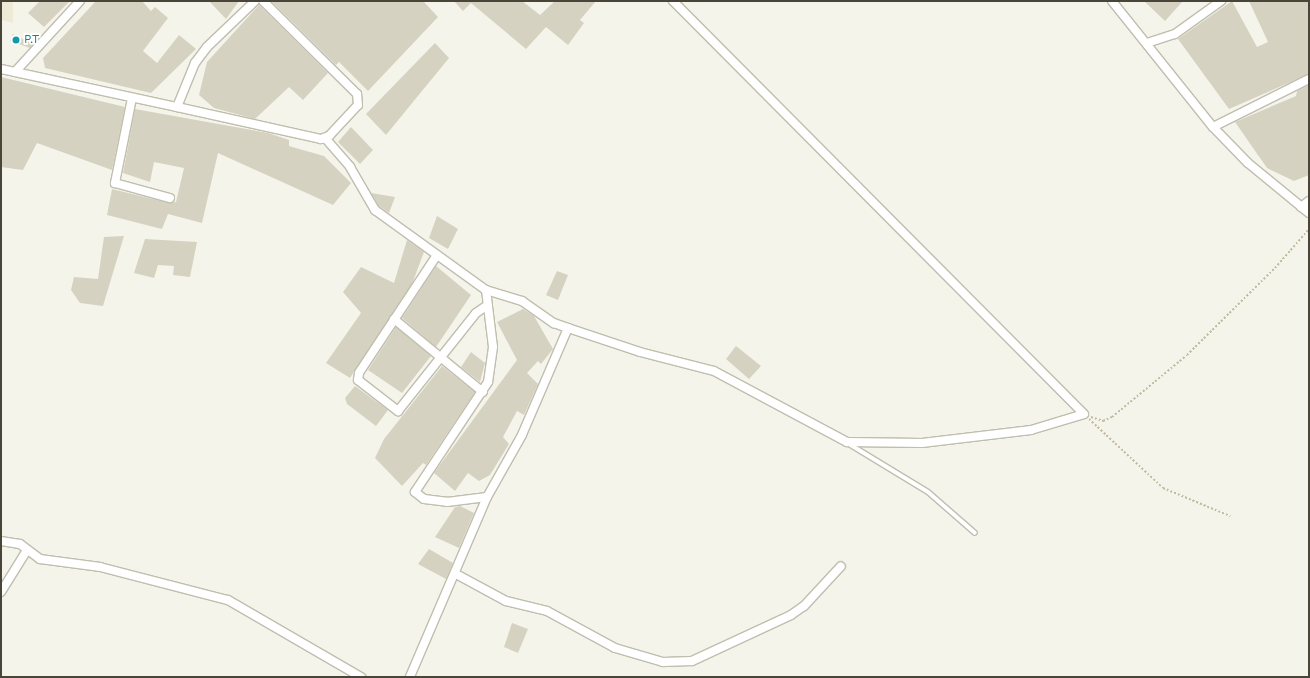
<!DOCTYPE html>
<style>
body{margin:0}
#map{position:relative;width:1310px;height:678px;overflow:hidden;background:#f5f4eb;font-family:"Work Sans",sans-serif}
div>[style]{position:absolute}
.education>*{inset:0;background:#edebd6}
.building>*{inset:0;background:#d6d2c1}
.path>*{height:2px;margin-top:-1px;transform-origin:0;background:repeating-linear-gradient(90deg,#c1bca0 0 2px,transparent 0 4px)}
.roads{filter:drop-shadow(1px 0 #c0beae) drop-shadow(-1px 0 #c0beae) drop-shadow(0 1px #c0beae) drop-shadow(0 -1px #c0beae)}
.lane>*{height:4px;margin:-2px;padding:0 2px;transform-origin:2px;border-radius:2px;background:#fff}
.street>*{height:8px;margin:-4px;padding:0 4px;transform-origin:4px;border-radius:4px;background:#fff}
.dots>*{width:11px;height:11px;translate:-50% -50%;box-sizing:border-box;border:2px solid #fff;border-radius:50%}
span{translate:-50% -50%;white-space:nowrap;text-align:center;line-height:1.15;-webkit-text-stroke:3.5px #fff;paint-order:stroke}
.culture-label{font-size:12px;color:#0d838f}
.left{translate:0 -50%;text-align:left}
.frame{position:absolute;inset:0;border:2px solid #494639;pointer-events:none}
</style>
<div id="map">
<div class="education">
<div style="clip-path:polygon(1px 1px,13px 2px,13px 23px,1px 20px)"></div>
</div>
<div class="building">
<div style="clip-path:polygon(40px 1px,70px 1px,44px 27px,28px 13px)"></div>
<div style="clip-path:polygon(96px 1px,142px 1px,151px 11px,155px 7px,168px 18px,143px 51px,157px 63px,179px 35px,196px 49px,151px 93px,45px 68px,43px 58px)"></div>
<div style="clip-path:polygon(209px 1px,239px 1px,226px 19px)"></div>
<div style="clip-path:polygon(271px 1px,423px 1px,438px 17px,368px 91px,339px 62px,336px 65px)"></div>
<div style="clip-path:polygon(454px 1px,522px 1px,540px 15px,555px 1px,596px 1px,580px 20px,584px 23px,568px 45px,546px 27px,526px 49px,471px 3px,463px 11px)"></div>
<div style="clip-path:polygon(1144px 1px,1183px 1px,1165px 21px)"></div>
<div style="clip-path:polygon(1232px 1px,1257px 47px,1268px 42px,1249px 1px,1309px 1px,1309px 74px,1229px 109px,1178px 39px)"></div>
<div style="clip-path:polygon(259px 5px,328px 73px,303px 100px,289px 87px,255px 119px,214px 108px,199px 95px,207px 62px)"></div>
<div style="clip-path:polygon(13px 34px,33px 44px,30px 48px,10px 41px)"></div>
<div style="clip-path:polygon(435px 43px,449px 58px,386px 135px,366px 114px)"></div>
<div style="clip-path:polygon(1px 77px,125px 107px,112px 170px,37px 143px,23px 170px,1px 167px)"></div>
<div style="clip-path:polygon(1309px 85px,1309px 175px,1294px 181px,1267px 168px,1235px 122px,1296px 96px,1297px 91px)"></div>
<div style="clip-path:polygon(135px 109px,268px 133px,289px 140px,289px 146px,324px 156px,351px 183px,333px 205px,218px 153px,202px 223px,168px 214px,162px 229px,107px 215px,112px 189px,169px 203px,176px 202px,184px 168px,154px 162px,150px 182px,123px 173px)"></div>
<div style="clip-path:polygon(351px 127px,373px 150px,360px 164px,338px 142px)"></div>
<div style="clip-path:polygon(371px 193px,395px 197px,389px 213px,379px 206px)"></div>
<div style="clip-path:polygon(437px 216px,458px 229px,448px 249px,429px 238px)"></div>
<div style="clip-path:polygon(124px 236px,103px 306px,80px 303px,71px 290px,74px 277px,98px 279px,104px 237px)"></div>
<div style="clip-path:polygon(145px 239px,197px 242px,190px 277px,173px 275px,174px 266px,158px 265px,154px 278px,134px 273px)"></div>
<div style="clip-path:polygon(407px 240px,424px 252px,412px 284px,350px 378px,326px 363px,361px 313px,343px 292px,361px 267px,394px 283px)"></div>
<div style="clip-path:polygon(436px 266px,471px 295px,436px 347px,402px 318px)"></div>
<div style="clip-path:polygon(557px 271px,568px 275px,558px 300px,546px 295px)"></div>
<div style="clip-path:polygon(523px 309px,534px 316px,553px 349px,541px 364px,538px 361px,527px 373px,538px 384px,524px 415px,517px 411px,503px 437px,509px 444px,490px 475px,479px 481px,468px 473px,455px 491px,434px 473px,517px 360px,497px 322px)"></div>
<div style="clip-path:polygon(396px 327px,431px 356px,402px 393px,368px 370px)"></div>
<div style="clip-path:polygon(736px 346px,761px 366px,749px 379px,726px 359px)"></div>
<div style="clip-path:polygon(471px 352px,485px 363px,480px 382px,461px 367px)"></div>
<div style="clip-path:polygon(442px 366px,475px 392px,426px 465px,423px 463px,402px 486px,375px 458px,384px 439px)"></div>
<div style="clip-path:polygon(355px 386px,388px 410px,376px 426px,347px 404px,345px 398px)"></div>
<div style="clip-path:polygon(460px 506px,474px 513px,459px 548px,435px 537px,455px 507px)"></div>
<div style="clip-path:polygon(429px 549px,453px 563px,446px 579px,418px 564px)"></div>
<div style="clip-path:polygon(512px 623px,528px 629px,518px 653px,504px 647px)"></div>
</div>
<div class="path">
<div style="left:1091px;top:417px;width:13px;rotate:18deg"></div>
<div style="left:1103px;top:421px;width:10px;rotate:-24deg"></div>
<div style="left:1112px;top:417px;width:97px;rotate:-39.6deg"></div>
<div style="left:1187px;top:355px;width:124px;rotate:-44.7deg"></div>
<div style="left:1275px;top:268px;width:52px;rotate:-48.9deg"></div>
<div style="left:1089px;top:419px;width:101px;rotate:43deg"></div>
<div style="left:1163px;top:488px;width:73px;rotate:22.7deg"></div>
</div>
<div class="roads">
<div class="lane">
<div style="left:849px;top:444px;width:92px;rotate:31.3deg"></div>
<div style="left:928px;top:492px;width:62px;rotate:41.1deg"></div>
</div>
<div class="street">
<div style="left:80px;top:1px;width:96px;rotate:132.5deg"></div>
<div style="left:15px;top:72px;width:166px;rotate:12.2deg"></div>
<div style="left:177px;top:107px;width:48px;rotate:-67.8deg"></div>
<div style="left:195px;top:63px;width:20px;rotate:-53deg"></div>
<div style="left:207px;top:47px;width:66px;rotate:-43.8deg"></div>
<div style="left:1112px;top:1px;width:161px;rotate:51.3deg"></div>
<div style="left:1213px;top:127px;width:50px;rotate:45.8deg"></div>
<div style="left:1248px;top:163px;width:79px;rotate:39.3deg"></div>
<div style="left:1147px;top:43px;width:29px;rotate:-18deg"></div>
<div style="left:1175px;top:34px;width:57px;rotate:-35.7deg"></div>
<div style="left:1px;top:69px;width:14px;rotate:12deg"></div>
<div style="left:132px;top:98px;width:87px;rotate:101.3deg"></div>
<div style="left:115px;top:183px;width:57px;rotate:15.3deg"></div>
<div style="left:177px;top:107px;width:148px;rotate:12.5deg"></div>
<div style="left:321px;top:139px;width:9px;rotate:-21deg"></div>
<div style="left:329px;top:136px;width:42px;rotate:-46.9deg"></div>
<div style="left:358px;top:105px;width:11px;rotate:-95deg"></div>
<div style="left:357px;top:94px;width:132px;rotate:-135.3deg"></div>
<div style="left:1213px;top:127px;width:107px;rotate:-26.6deg"></div>
<div style="left:326px;top:139px;width:37px;rotate:49deg"></div>
<div style="left:350px;top:167px;width:50px;rotate:59.8deg"></div>
<div style="left:375px;top:210px;width:137px;rotate:35.8deg"></div>
<div style="left:486px;top:290px;width:38px;rotate:17deg"></div>
<div style="left:522px;top:301px;width:39px;rotate:35deg"></div>
<div style="left:554px;top:323px;width:15px;rotate:20deg"></div>
<div style="left:568px;top:328px;width:116px;rotate:113.3deg"></div>
<div style="left:522px;top:435px;width:71px;rotate:119.4deg"></div>
<div style="left:487px;top:497px;width:196px;rotate:113.2deg"></div>
<div style="left:1301px;top:207px;width:10px;rotate:-37deg"></div>
<div style="left:437px;top:255px;width:141px;rotate:123.5deg"></div>
<div style="left:359px;top:373px;width:7px;rotate:98deg"></div>
<div style="left:358px;top:380px;width:51px;rotate:37.8deg"></div>
<div style="left:398px;top:411px;width:125px;rotate:-51.5deg"></div>
<div style="left:476px;top:313px;width:14px;rotate:-34deg"></div>
<div style="left:486px;top:290px;width:57px;rotate:83deg"></div>
<div style="left:493px;top:347px;width:35px;rotate:98deg"></div>
<div style="left:488px;top:382px;width:132px;rotate:123.6deg"></div>
<div style="left:415px;top:492px;width:11px;rotate:38deg"></div>
<div style="left:424px;top:499px;width:23px;rotate:7deg"></div>
<div style="left:447px;top:502px;width:40px;rotate:-7.1deg"></div>
<div style="left:394px;top:319px;width:115px;rotate:39.4deg"></div>
<div style="left:568px;top:328px;width:76px;rotate:18.4deg"></div>
<div style="left:640px;top:352px;width:76px;rotate:14.4deg"></div>
<div style="left:714px;top:371px;width:151px;rotate:28.1deg"></div>
<div style="left:847px;top:442px;width:75px;rotate:0.8deg"></div>
<div style="left:922px;top:443px;width:110px;rotate:-6.8deg"></div>
<div style="left:1031px;top:430px;width:55px;rotate:-16.8deg"></div>
<div style="left:1084px;top:414px;width:583px;rotate:-134.86deg"></div>
<div style="left:1px;top:541px;width:19px;rotate:9deg"></div>
<div style="left:20px;top:544px;width:25px;rotate:37deg"></div>
<div style="left:40px;top:559px;width:61px;rotate:7.6deg"></div>
<div style="left:100px;top:567px;width:132px;rotate:14.5deg"></div>
<div style="left:228px;top:600px;width:154px;rotate:30.1deg"></div>
<div style="left:456px;top:574px;width:57px;rotate:28.4deg"></div>
<div style="left:506px;top:601px;width:42px;rotate:13.7deg"></div>
<div style="left:547px;top:611px;width:77px;rotate:28.6deg"></div>
<div style="left:615px;top:648px;width:50px;rotate:16.3deg"></div>
<div style="left:663px;top:662px;width:29px;rotate:-2deg"></div>
<div style="left:692px;top:661px;width:109px;rotate:-24.9deg"></div>
<div style="left:791px;top:615px;width:16px;rotate:-35deg"></div>
<div style="left:804px;top:606px;width:54px;rotate:-47.2deg"></div>
<div style="left:1px;top:592px;width:49px;rotate:-58.2deg"></div>
</div>
</div>
<div class="dots">
<div style="left:16px;top:40px;background:#0f9aa8"></div>
</div>
<div class="culture-label">
<span class="left" style="left:24px;top:40px">P.T</span>
</div>
<div class="frame"></div>
</div>
